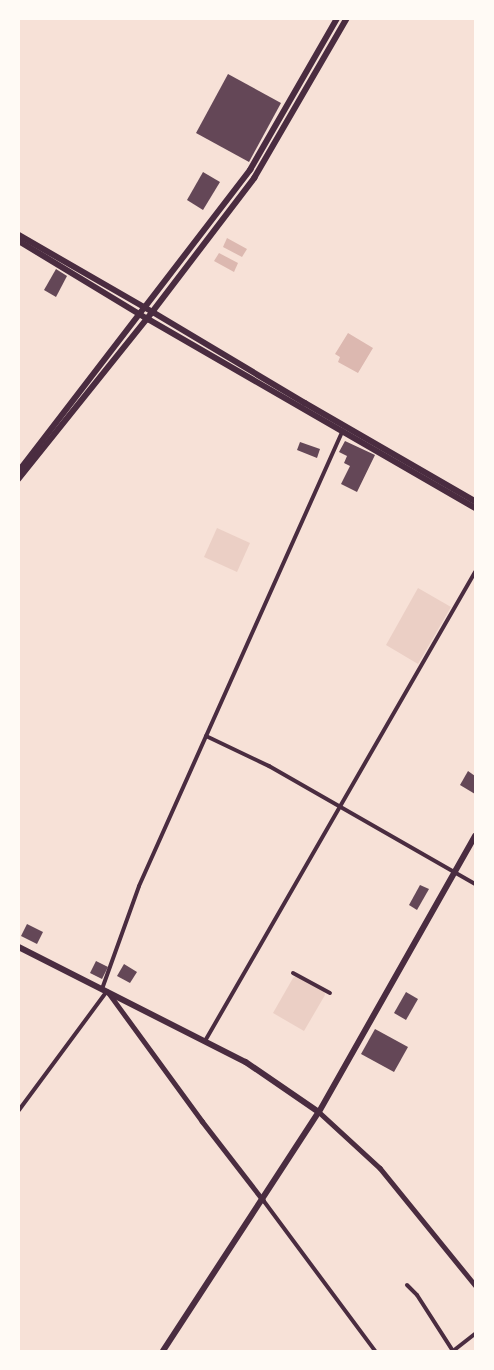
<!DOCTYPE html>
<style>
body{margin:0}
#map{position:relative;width:494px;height:1370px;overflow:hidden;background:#f7e1d7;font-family:Merriweather,serif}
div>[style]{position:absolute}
.green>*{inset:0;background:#ebcfc5}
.water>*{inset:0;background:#dcb8b0}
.building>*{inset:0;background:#644757}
.minor>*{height:4px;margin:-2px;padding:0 2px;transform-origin:2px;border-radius:2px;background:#4a2c40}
.tertiary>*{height:4.5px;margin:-2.25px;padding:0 2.25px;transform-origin:2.25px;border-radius:2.25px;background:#4a2c40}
.primary>*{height:5.5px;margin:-2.75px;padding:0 2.75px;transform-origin:2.75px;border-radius:2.75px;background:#4a2c40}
.trunk>*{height:5.5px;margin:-2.75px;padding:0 2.75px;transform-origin:2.75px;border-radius:2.75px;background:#4a2c40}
span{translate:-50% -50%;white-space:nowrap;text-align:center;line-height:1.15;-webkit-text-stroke:4px #fffaf5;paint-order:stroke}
.frame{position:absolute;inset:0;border:20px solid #fffaf5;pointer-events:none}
</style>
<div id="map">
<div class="green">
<div style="clip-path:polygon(217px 528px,250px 543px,237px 572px,204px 557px)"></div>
<div style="clip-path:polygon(418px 588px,451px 607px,418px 664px,386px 645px)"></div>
<div style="clip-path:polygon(296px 976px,324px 991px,325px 995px,304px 1031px,273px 1013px,293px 978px)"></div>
</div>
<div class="water">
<div style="clip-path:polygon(227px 238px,247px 249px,242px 257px,223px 247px)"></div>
<div style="clip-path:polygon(219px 253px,238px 263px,234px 272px,214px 261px)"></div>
<div style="clip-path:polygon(348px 333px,373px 348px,358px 373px,338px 362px,340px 357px,335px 354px)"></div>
</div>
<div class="building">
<div style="clip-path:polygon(228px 74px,281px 103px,249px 162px,196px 133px)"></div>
<div style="clip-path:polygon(203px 172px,220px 182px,203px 210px,187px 200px)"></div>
<div style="clip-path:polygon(56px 269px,67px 276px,56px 297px,44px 290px)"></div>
<div style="clip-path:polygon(345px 441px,375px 455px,357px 492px,341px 484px,350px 466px,344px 463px,347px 456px,339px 452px)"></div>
<div style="clip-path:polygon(300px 442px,320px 449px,317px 458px,297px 450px)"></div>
<div style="clip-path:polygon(468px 771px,475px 776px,475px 794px,460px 785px)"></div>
<div style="clip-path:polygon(420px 885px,429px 889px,417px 910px,409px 905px)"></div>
<div style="clip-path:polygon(27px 924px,43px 932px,37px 944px,21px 936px)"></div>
<div style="clip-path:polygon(96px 961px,108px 967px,102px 979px,90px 973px)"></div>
<div style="clip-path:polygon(124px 964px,137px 972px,130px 983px,117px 976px)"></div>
<div style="clip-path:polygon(406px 992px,418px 999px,406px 1020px,394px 1013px)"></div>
<div style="clip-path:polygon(375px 1029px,408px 1047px,394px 1072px,361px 1054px)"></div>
</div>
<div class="minor">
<div style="left:206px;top:736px;width:70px;rotate:25.5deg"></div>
<div style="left:269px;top:766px;width:237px;rotate:29.8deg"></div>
<div style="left:293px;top:973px;width:42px;rotate:28.4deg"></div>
<div style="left:102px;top:989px;width:109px;rotate:-70.2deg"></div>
<div style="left:139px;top:886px;width:499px;rotate:-65.9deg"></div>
<div style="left:205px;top:1041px;width:541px;rotate:-60.07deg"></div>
<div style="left:19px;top:1110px;width:148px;rotate:-53.5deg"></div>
<div style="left:263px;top:1200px;width:188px;rotate:53.4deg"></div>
<div style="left:407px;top:1285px;width:14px;rotate:45deg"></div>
<div style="left:417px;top:1295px;width:67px;rotate:57.3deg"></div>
<div style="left:453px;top:1351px;width:28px;rotate:-38deg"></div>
</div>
<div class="tertiary">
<div style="left:108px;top:992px;width:160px;rotate:53.9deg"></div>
<div style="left:202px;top:1121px;width:100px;rotate:52.3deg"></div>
<div style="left:319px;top:1112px;width:83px;rotate:42.6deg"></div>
<div style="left:380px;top:1168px;width:151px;rotate:50.9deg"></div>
</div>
<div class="primary">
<div style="left:347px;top:19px;width:184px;rotate:120.1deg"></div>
<div style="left:255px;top:178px;width:168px;rotate:127.3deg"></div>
<div style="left:153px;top:312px;width:177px;rotate:30.9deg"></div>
<div style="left:305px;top:403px;width:196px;rotate:30deg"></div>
<div style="left:145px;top:307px;width:173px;rotate:-52.5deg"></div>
<div style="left:250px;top:170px;width:174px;rotate:-60.1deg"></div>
<div style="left:148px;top:319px;width:378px;rotate:30deg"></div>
<div style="left:19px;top:947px;width:254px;rotate:26.9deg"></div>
<div style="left:246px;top:1062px;width:88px;rotate:34.4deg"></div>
<div style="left:163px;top:1351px;width:285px;rotate:-56.9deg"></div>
<div style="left:319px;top:1112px;width:317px;rotate:-60.5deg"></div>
</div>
<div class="trunk">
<div style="left:19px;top:235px;width:155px;rotate:29.9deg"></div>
<div style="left:153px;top:312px;width:214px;rotate:128.7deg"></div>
<div style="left:19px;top:241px;width:151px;rotate:31.2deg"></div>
<div style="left:19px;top:471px;width:207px;rotate:-52.5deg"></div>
</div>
<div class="frame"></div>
</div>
